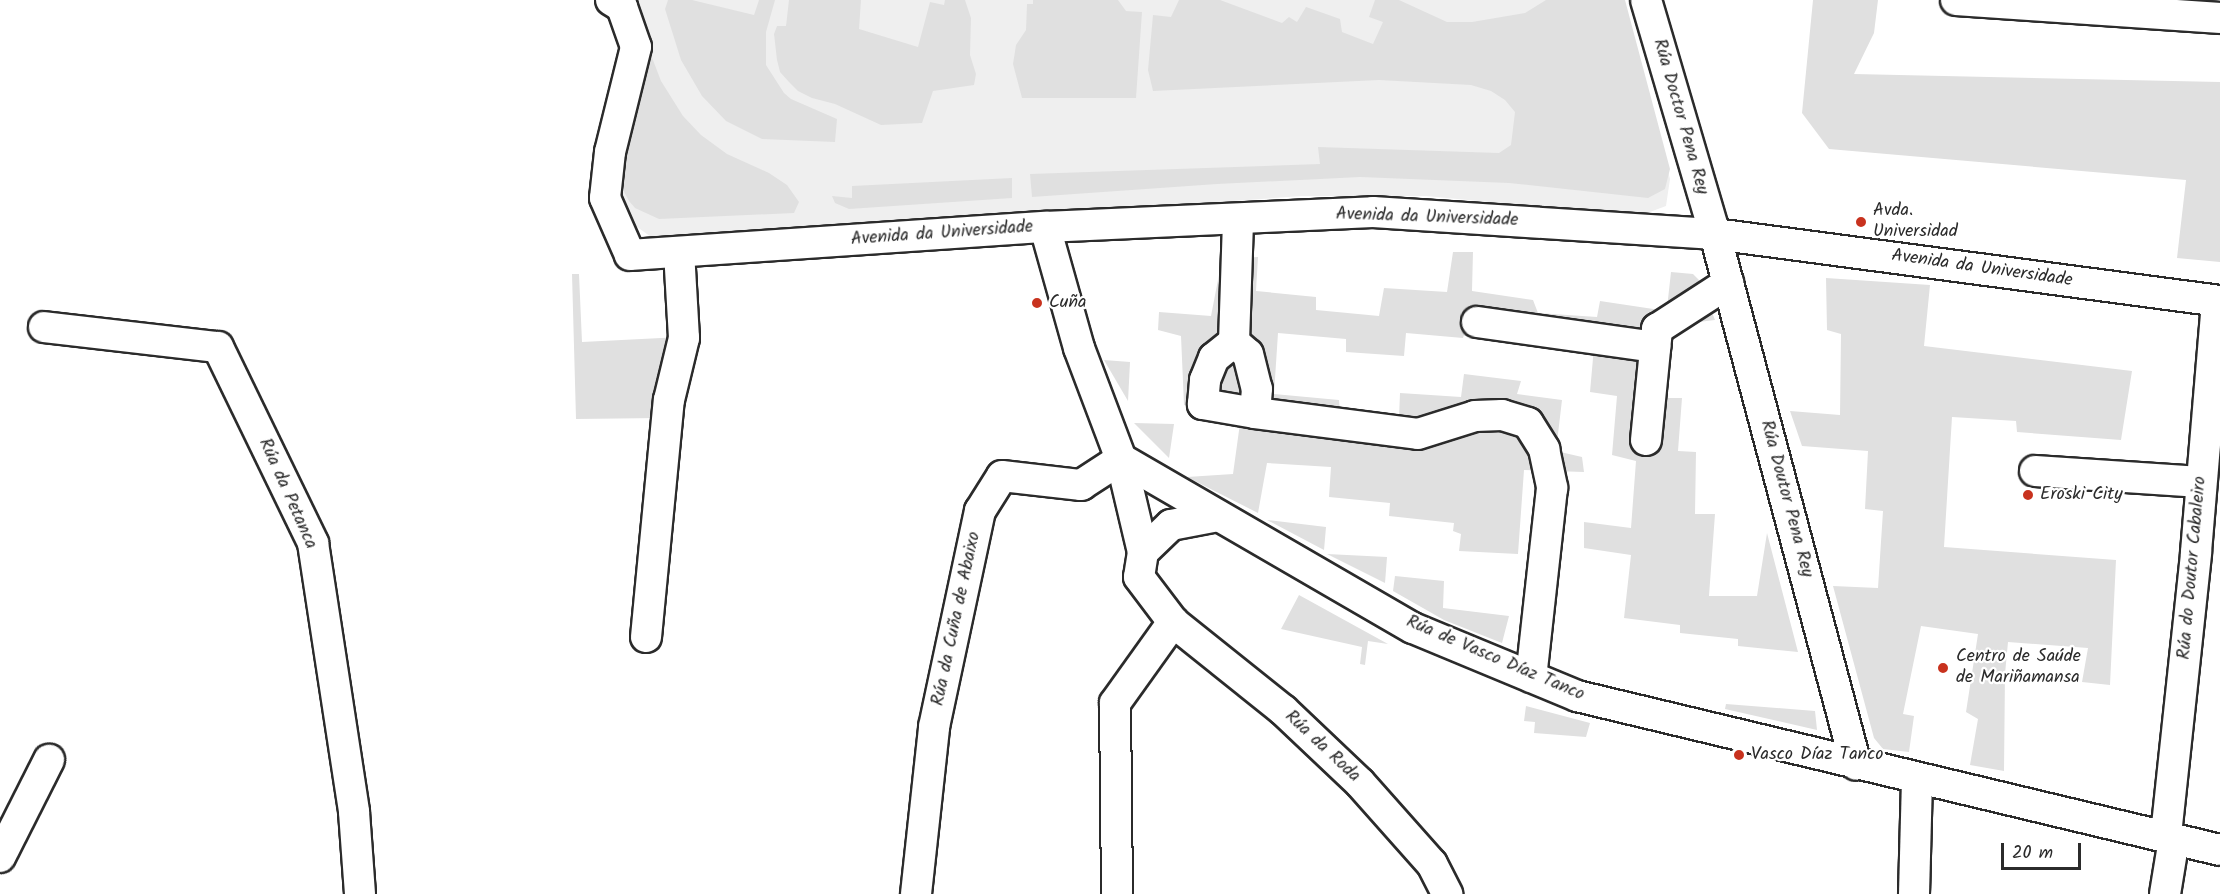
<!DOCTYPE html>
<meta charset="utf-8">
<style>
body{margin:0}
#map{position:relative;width:2220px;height:894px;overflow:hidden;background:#fff;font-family:Kalam,sans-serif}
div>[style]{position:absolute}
.built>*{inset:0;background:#efefef}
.green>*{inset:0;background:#e0e0e0}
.roads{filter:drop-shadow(2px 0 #2b2b2b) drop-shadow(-2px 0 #2b2b2b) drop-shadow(0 2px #2b2b2b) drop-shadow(0 -2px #2b2b2b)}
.street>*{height:30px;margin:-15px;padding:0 15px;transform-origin:15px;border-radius:15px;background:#fff}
.dots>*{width:16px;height:16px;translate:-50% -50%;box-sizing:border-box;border:3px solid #fff;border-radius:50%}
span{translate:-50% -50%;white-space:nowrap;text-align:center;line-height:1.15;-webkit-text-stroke:4.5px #fff;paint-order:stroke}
.street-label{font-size:18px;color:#2b2b2b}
.poi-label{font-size:18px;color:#2b2b2b}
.left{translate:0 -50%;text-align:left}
.scale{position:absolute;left:2001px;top:843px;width:80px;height:27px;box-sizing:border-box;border:3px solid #2b2b2b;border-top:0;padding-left:8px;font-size:18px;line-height:21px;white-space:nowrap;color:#2b2b2b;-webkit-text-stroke:4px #fff;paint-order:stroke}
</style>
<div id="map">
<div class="built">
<div style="clip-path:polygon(630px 0,1622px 0,1670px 179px,1666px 206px,1639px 216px,1426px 196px,1302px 196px,730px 237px,654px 239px,626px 219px,614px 189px)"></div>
</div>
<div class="green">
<div style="clip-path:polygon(668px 0,692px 0,754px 15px,759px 0,775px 0,766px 32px,766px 65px,784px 93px,791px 99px,837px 119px,835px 142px,762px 139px,726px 121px,702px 96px,681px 60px,665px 9px)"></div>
<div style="clip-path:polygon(789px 0,861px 0,859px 29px,918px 47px,930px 2px,944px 5px,945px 0,965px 0,971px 18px,970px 55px,976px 74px,974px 85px,933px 91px,922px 123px,881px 125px,835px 104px,812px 98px,798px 91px,789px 82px,780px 72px,777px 60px,774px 34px,777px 26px,786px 26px)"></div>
<div style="clip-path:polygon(1033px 0,1118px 0,1126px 11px,1142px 12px,1136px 98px,1022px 98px,1013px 64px,1016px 45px,1026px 30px,1027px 4px,1033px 4px)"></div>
<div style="clip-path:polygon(1179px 0,1220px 0,1282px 23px,1289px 17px,1297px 22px,1306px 7px,1340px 19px,1342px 32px,1373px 44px,1383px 22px,1369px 17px,1375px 0,1399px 0,1447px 22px,1472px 22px,1525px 13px,1546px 0,1625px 0,1670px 169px,1665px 189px,1648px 198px,1509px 183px,1360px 177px,1217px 184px,1032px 197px,1030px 174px,1320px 164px,1318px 147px,1499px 153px,1511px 145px,1515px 112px,1505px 100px,1491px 91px,1471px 85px,1379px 80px,1153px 91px,1148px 70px,1153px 15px,1171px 17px)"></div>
<div style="clip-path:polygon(1813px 0,1878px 0,1874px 33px,1854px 74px,2220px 82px,2220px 262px,2177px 258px,2186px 180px,1829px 149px,1802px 113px)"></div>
<div style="clip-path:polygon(648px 35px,648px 47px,661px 81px,683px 116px,701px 135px,727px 154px,769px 173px,787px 185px,799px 202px,794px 213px,659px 219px,635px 208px,629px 201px,621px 186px,628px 123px,645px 59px)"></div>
<div style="clip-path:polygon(1012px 178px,1012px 198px,849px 209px,835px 203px,832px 196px,852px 198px,852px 186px)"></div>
<div style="clip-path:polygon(1453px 252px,1473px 252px,1472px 291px,1533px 300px,1538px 313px,1597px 317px,1600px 301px,1660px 310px,1667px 308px,1671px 272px,1693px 274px,1699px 280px,1715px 320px,1674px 325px,1662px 398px,1682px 398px,1678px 451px,1696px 452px,1695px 514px,1715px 514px,1709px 596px,1757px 596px,1767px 533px,1798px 652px,1738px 646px,1738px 639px,1680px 633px,1680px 625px,1624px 618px,1631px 555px,1584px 548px,1584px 522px,1631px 528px,1636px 461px,1612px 455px,1617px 396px,1590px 392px,1594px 347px,1470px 316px,1463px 338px,1406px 333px,1404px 356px,1346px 352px,1346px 339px,1278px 333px,1274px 394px,1339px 400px,1340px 414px,1399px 418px,1400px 393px,1461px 397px,1464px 374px,1521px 381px,1517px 394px,1562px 400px,1556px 451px,1582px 457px,1584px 472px,1524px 470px,1518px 554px,1459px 551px,1461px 534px,1453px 531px,1454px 523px,1389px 516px,1390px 503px,1329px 497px,1331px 467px,1267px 463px,1258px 513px,1187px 477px,1233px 474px,1241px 416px,1184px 405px,1181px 336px,1158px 330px,1159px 312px,1211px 316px,1222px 259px,1258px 257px,1256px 291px,1316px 297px,1316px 310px,1379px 316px,1384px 288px,1447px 292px)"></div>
<div style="clip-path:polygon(572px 274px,579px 274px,582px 342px,681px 337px,660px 418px,576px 419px)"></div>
<div style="clip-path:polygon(1826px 278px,1930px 285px,1924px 346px,2132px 371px,2121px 440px,2017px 432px,2016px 421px,1952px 417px,1944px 547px,2116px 560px,2110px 685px,2082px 682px,2088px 648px,2008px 642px,2005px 674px,2004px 771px,1970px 765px,1978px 719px,1966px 712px,1978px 634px,1921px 626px,1903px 714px,1914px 716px,1909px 752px,1883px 749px,1874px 738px,1833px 586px,1878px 588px,1883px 511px,1865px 509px,1868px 451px,1802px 446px,1790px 411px,1840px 415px,1841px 334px,1827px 330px)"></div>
<div style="clip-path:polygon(1104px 360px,1130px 362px,1128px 401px)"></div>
<div style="clip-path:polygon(1134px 423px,1174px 424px,1169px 458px)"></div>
<div style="clip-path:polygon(1267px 520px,1326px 527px,1324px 550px)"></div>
<div style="clip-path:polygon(1327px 554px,1387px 557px,1385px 583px)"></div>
<div style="clip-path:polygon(1395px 576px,1444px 581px,1443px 608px,1509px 616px,1502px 643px,1444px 620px,1393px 591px)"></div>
<div style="clip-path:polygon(1299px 595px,1388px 644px,1368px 641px,1365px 665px,1360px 664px,1362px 647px,1281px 629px)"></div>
<div style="clip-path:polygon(1726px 704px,1815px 711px,1817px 730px,1725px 709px)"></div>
<div style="clip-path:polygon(1526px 706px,1590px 723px,1586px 737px,1534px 733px,1535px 722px,1524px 721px)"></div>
</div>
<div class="roads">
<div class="street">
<div style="left:611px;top:0;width:13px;rotate:32deg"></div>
<div style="left:622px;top:7px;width:42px;rotate:70.7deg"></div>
<div style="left:636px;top:47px;width:108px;rotate:103.9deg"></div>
<div style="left:610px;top:152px;width:46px;rotate:96.2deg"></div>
<div style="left:605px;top:198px;width:62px;rotate:66.3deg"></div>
<div style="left:630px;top:255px;width:416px;rotate:-3.9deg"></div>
<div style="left:1045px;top:227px;width:328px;rotate:-2.6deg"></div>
<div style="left:1373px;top:212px;width:343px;rotate:3.7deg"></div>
<div style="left:1715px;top:234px;width:509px;rotate:7.56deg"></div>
<div style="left:1646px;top:0;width:244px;rotate:73.6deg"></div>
<div style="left:1715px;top:234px;width:549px;rotate:75.13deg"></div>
<div style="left:1956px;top:0;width:265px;rotate:3.9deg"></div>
<div style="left:1045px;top:227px;width:126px;rotate:74.3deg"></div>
<div style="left:1079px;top:348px;width:119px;rotate:69.3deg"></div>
<div style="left:1121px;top:459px;width:96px;rotate:76.7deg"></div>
<div style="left:1143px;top:552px;width:25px;rotate:99deg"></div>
<div style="left:1139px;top:577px;width:56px;rotate:52.9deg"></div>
<div style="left:1173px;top:622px;width:141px;rotate:38.7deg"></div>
<div style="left:1283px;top:710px;width:106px;rotate:43.5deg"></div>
<div style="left:1360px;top:783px;width:108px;rotate:48.4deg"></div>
<div style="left:1432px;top:864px;width:34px;rotate:63deg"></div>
<div style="left:1477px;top:322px;width:180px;rotate:8deg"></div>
<div style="left:44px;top:327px;width:175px;rotate:6.6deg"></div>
<div style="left:218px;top:347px;width:218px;rotate:64.1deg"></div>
<div style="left:313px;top:543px;width:272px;rotate:81.3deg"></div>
<div style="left:354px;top:812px;width:82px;rotate:85.8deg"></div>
<div style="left:1234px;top:342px;width:18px;rotate:41deg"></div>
<div style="left:1248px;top:354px;width:36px;rotate:76deg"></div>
<div style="left:1257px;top:389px;width:24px;rotate:95deg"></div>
<div style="left:1255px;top:413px;width:53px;rotate:-170.2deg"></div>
<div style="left:1203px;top:404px;width:24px;rotate:-85deg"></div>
<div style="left:1205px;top:380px;width:24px;rotate:-68deg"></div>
<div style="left:1214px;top:358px;width:26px;rotate:-39deg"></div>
<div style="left:1234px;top:342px;width:123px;rotate:-88.1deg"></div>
<div style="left:1255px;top:413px;width:164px;rotate:7.3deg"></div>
<div style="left:1418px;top:434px;width:60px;rotate:-17.5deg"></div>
<div style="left:1475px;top:416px;width:27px;rotate:-2deg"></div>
<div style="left:1502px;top:415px;width:27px;rotate:17deg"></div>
<div style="left:1528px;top:423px;width:31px;rotate:58deg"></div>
<div style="left:1544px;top:449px;width:40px;rotate:78deg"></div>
<div style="left:1552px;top:488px;width:190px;rotate:96.3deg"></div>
<div style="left:1646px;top:440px;width:112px;rotate:-84.3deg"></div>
<div style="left:1657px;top:329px;width:85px;rotate:-32.9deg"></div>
<div style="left:1121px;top:459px;width:337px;rotate:30.1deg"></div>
<div style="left:1413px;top:628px;width:178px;rotate:22.5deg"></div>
<div style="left:1577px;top:696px;width:661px;rotate:13.47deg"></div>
<div style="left:2035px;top:471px;width:166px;rotate:3.8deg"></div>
<div style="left:1143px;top:552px;width:39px;rotate:-44deg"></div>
<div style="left:1171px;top:525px;width:48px;rotate:-10.8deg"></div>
<div style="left:646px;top:637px;width:238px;rotate:-84.5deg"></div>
<div style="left:669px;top:400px;width:64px;rotate:-76.4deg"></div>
<div style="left:684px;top:338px;width:86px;rotate:-93.3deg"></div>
<div style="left:2166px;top:835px;width:285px;rotate:-83.9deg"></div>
<div style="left:2196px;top:552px;width:252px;rotate:-85.2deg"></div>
<div style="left:0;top:857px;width:109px;rotate:-63.2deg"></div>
<div style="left:916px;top:894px;width:168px;rotate:-83.8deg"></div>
<div style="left:934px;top:727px;width:221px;rotate:-78deg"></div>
<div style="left:980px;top:511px;width:41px;rotate:-57.8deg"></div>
<div style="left:1002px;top:476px;width:80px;rotate:6.5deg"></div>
<div style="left:1081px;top:485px;width:48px;rotate:-33deg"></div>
<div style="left:1117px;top:894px;width:191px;rotate:-90.6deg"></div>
<div style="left:1115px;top:703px;width:100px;rotate:-54.4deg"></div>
<div style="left:1914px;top:894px;width:115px;rotate:-88.5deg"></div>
<div style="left:2165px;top:894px;width:56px;rotate:-80.7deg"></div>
</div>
</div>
<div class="dots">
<div style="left:1861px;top:222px;background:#c8321e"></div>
<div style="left:1037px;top:303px;background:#c8321e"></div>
<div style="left:2028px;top:495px;background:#c8321e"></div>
<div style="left:1943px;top:668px;background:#c8321e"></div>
<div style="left:1739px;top:755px;background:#c8321e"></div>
</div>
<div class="street-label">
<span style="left:1680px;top:117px;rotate:74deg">Rúa Doctor Pena Rey</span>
<span style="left:1427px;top:218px;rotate:2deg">Avenida da Universidade</span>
<span style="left:942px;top:234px;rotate:-4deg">Avenida da Universidade</span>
<span style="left:1982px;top:269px;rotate:8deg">Avenida da Universidade</span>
<span style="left:287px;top:494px;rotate:66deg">Rúa da Petanca</span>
<span style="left:1786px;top:499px;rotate:75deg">Rúa Doutor Pena Rey</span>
<span style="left:2193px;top:568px;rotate:-85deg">Rúa do Doutor Cabaleiro</span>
<span style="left:957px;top:619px;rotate:-78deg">Rúa da Cuña de Abaixo</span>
<span style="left:1495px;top:659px;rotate:23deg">Rúa de Vasco Díaz Tanco</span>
<span style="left:1322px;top:747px;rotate:43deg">Rúa da Roda</span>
</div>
<div class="poi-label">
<span class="left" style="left:1873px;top:222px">Avda.<br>Universidad</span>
<span class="left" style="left:1049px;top:303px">Cuña</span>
<span class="left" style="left:2040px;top:495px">Eroski City</span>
<span class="left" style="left:1956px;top:668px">Centro de Saúde<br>de Mariñamansa</span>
<span class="left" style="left:1751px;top:755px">Vasco Díaz Tanco</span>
</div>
<div class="scale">20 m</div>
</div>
